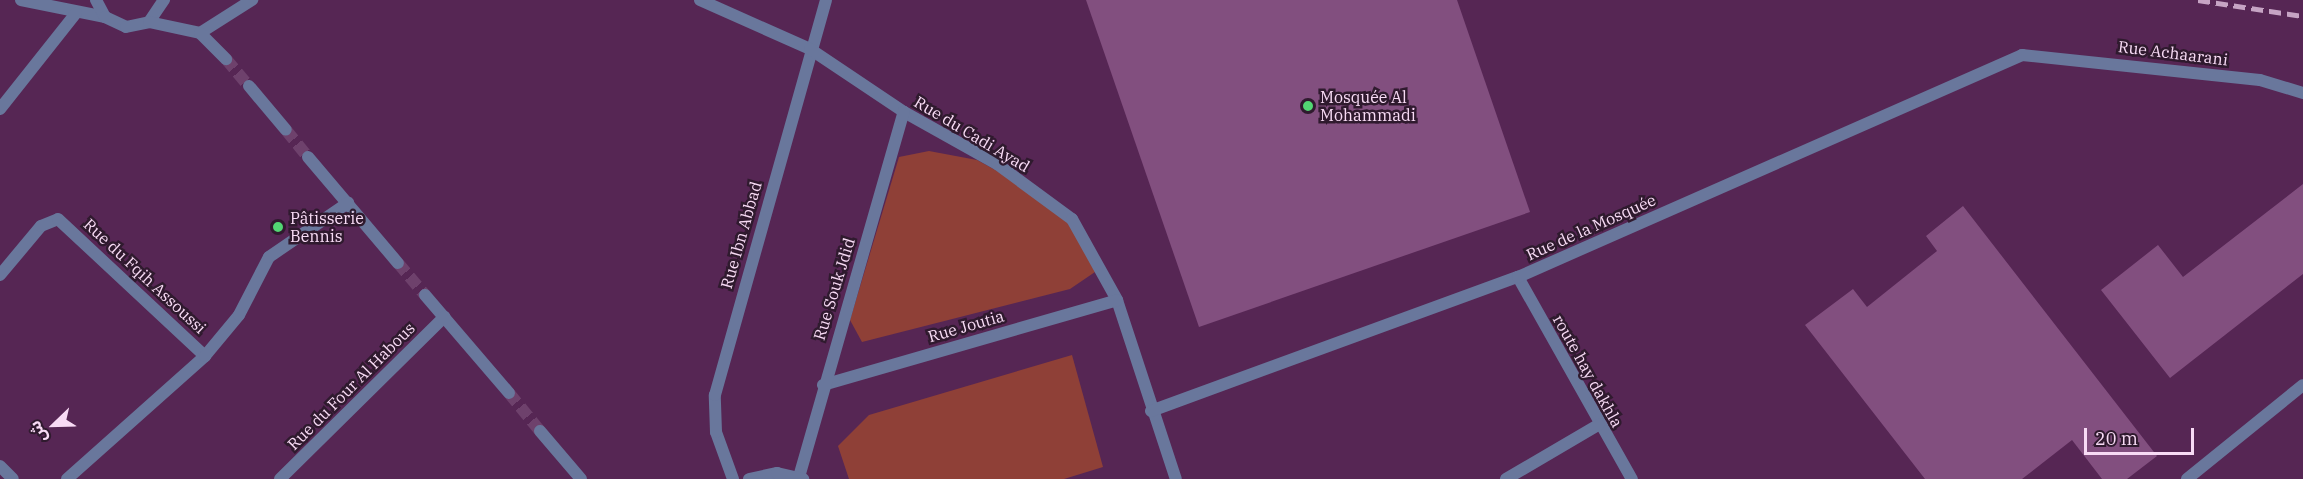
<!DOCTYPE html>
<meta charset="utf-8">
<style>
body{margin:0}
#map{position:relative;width:2303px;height:479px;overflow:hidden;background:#562654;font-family:"IBM Plex Serif","Noto Sans Arabic",serif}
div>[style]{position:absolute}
.green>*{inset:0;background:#8f4037}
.building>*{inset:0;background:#824f7f}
.minor-tunnel>*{height:12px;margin-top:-6px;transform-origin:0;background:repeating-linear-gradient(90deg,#6e416c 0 12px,transparent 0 18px)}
.service>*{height:12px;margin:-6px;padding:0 6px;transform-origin:6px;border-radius:6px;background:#69779c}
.minor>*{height:12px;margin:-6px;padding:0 6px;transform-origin:6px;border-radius:6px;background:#69779c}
.rail>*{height:4.5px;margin-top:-2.25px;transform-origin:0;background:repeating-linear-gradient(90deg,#c6a4c4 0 12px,transparent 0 18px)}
.dots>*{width:16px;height:16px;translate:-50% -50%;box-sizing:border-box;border:3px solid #2f1a2e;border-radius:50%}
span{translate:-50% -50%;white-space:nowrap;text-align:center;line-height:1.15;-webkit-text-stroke:5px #2f1a2e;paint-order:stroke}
.street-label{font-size:16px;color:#f8dbf5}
.poi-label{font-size:16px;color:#f8dbf5}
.left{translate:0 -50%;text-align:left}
.north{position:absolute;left:24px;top:395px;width:60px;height:60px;-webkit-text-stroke:4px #2f1a2e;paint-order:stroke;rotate:247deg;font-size:16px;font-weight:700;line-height:24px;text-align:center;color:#f8dbf5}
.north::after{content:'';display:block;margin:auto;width:21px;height:27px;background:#f8dbf5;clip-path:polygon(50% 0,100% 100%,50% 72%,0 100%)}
.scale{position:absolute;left:2084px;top:428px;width:110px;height:27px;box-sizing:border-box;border:3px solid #f8dbf5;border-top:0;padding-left:8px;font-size:18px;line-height:21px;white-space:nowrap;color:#f8dbf5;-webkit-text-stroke:4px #2f1a2e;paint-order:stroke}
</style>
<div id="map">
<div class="green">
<div style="clip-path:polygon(929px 151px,977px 160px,1038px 193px,1086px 238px,1095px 272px,1070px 289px,862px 342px,850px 320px,899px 157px)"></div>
<div style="clip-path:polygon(1072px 355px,1103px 467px,1064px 479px,849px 479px,838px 446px,869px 415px)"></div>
</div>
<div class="building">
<div style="clip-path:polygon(1086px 0,1457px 0,1530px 212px,1199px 327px)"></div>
<div style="clip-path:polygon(2303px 184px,2303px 274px,2170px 378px,2101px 290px,2158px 245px,2183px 277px)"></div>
<div style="clip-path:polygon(1963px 206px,2157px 456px,2127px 479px,2102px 479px,2072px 440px,2022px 479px,1925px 479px,1805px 325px,1853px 289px,1867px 307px,1937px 251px,1926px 236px)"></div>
</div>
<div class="minor-tunnel">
<div style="left:226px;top:59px;width:35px;rotate:50deg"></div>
<div style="left:286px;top:130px;width:35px;rotate:51deg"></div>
<div style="left:398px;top:263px;width:42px;rotate:49.8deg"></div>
<div style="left:509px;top:393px;width:49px;rotate:50.8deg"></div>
</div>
<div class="service">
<div style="left:733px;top:479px;width:50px;rotate:-109.9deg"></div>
<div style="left:716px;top:432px;width:37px;rotate:-92deg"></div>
<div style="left:715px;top:395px;width:410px;rotate:-74.3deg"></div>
</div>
<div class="minor">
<div style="left:21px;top:0;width:86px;rotate:11.4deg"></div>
<div style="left:96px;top:0;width:19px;rotate:62deg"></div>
<div style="left:105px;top:17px;width:23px;rotate:25deg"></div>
<div style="left:126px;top:27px;width:24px;rotate:-12deg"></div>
<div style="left:149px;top:22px;width:27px;rotate:-56deg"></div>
<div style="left:700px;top:0;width:120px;rotate:24deg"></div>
<div style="left:810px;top:49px;width:113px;rotate:33.8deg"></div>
<div style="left:904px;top:112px;width:107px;rotate:29.2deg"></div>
<div style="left:997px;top:164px;width:93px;rotate:36.3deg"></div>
<div style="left:1072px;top:219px;width:93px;rotate:60.9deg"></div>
<div style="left:1117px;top:300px;width:188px;rotate:71.8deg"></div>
<div style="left:149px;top:22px;width:52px;rotate:12.2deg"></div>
<div style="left:200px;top:33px;width:62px;rotate:-32.4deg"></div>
<div style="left:200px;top:33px;width:37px;rotate:45deg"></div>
<div style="left:249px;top:86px;width:57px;rotate:49.9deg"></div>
<div style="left:0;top:109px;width:122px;rotate:-51.6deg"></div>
<div style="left:308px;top:157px;width:139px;rotate:49.7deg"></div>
<div style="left:0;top:275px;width:64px;rotate:-50.1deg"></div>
<div style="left:41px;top:226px;width:18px;rotate:-22deg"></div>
<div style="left:58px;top:219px;width:201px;rotate:43deg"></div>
<div style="left:1518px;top:277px;width:232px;rotate:60.6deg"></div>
<div style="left:425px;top:295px;width:129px;rotate:49.4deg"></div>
<div style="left:823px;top:385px;width:306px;rotate:-16.1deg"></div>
<div style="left:1151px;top:411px;width:391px;rotate:-20.1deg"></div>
<div style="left:1518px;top:277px;width:551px;rotate:-23.77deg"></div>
<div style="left:2022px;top:55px;width:239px;rotate:6deg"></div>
<div style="left:2260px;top:80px;width:45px;rotate:16.8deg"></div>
<div style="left:540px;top:431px;width:63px;rotate:49.5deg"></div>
<div style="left:0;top:466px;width:18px;rotate:45deg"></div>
<div style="left:799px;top:477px;width:380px;rotate:-74deg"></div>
<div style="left:67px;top:479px;width:185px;rotate:-41.7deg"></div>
<div style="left:205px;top:356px;width:53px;rotate:-50.3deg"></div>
<div style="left:239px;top:315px;width:65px;rotate:-62.7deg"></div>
<div style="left:269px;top:257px;width:96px;rotate:-34.4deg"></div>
<div style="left:280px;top:479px;width:231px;rotate:-44.6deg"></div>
<div style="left:749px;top:479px;width:29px;rotate:-12deg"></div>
<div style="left:777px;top:473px;width:27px;rotate:13deg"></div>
<div style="left:1506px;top:479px;width:107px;rotate:-30.4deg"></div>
<div style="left:2187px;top:479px;width:149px;rotate:-39deg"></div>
</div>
<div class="rail">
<div style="left:2198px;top:0;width:106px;rotate:8.7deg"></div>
</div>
<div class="dots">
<div style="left:1308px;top:106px;background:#52d673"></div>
<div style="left:278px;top:227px;background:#52d673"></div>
</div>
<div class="street-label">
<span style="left:2173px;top:53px;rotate:7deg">Rue Achaarani</span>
<span style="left:972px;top:134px;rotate:31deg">Rue du Cadi Ayad</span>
<span style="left:1591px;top:227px;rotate:-24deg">Rue de la Mosquée</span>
<span style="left:741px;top:235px;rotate:-74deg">Rue Ibn Abbad</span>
<span style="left:145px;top:276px;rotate:43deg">Rue du Fqih Assoussi</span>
<span style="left:834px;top:289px;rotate:-73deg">Rue Souk Jdid</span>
<span style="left:966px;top:326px;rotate:-16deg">Rue Joutia</span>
<span style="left:1588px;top:371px;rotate:61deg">route hay dakhla</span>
<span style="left:351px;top:386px;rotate:-45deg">Rue du Four Al Habous</span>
</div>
<div class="poi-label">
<span class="left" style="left:1320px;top:106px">Mosquée Al<br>Mohammadi</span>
<span class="left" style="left:290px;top:227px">Pâtisserie<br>Bennis</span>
</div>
<div class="north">ش</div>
<div class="scale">20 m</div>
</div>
